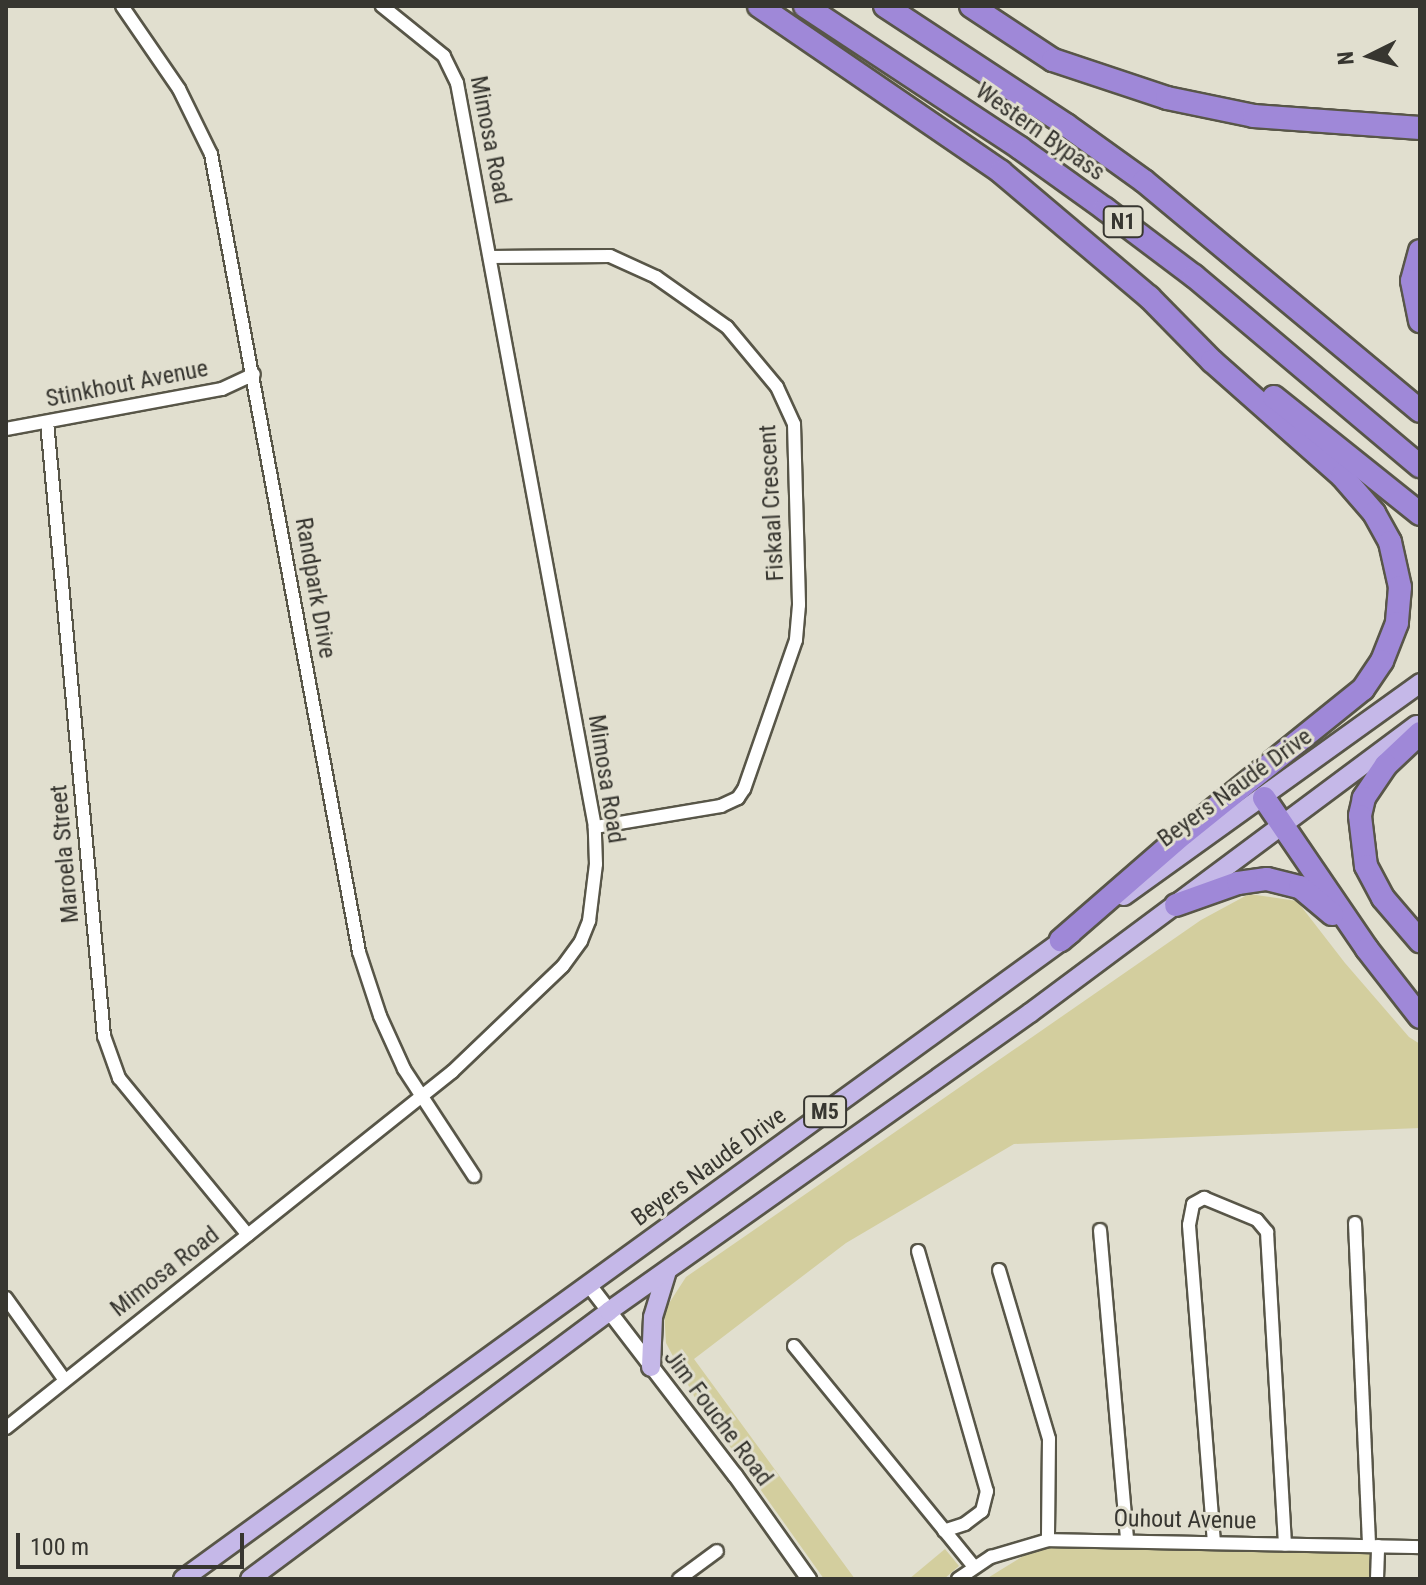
<!DOCTYPE html>
<meta charset="utf-8">
<style>
body{margin:0}
#map{position:relative;width:1426px;height:1585px;overflow:hidden;background:#e1dfcf;font-family:"Roboto Condensed",sans-serif}
div>[style]{position:absolute}
.green>*{inset:0;background:#d3ce9e}
.roads{filter:drop-shadow(2px 0 #585648) drop-shadow(-2px 0 #585648) drop-shadow(0 2px #585648) drop-shadow(0 -2px #585648)}
.minor>*{height:12px;margin:-6px;padding:0 6px;transform-origin:6px;border-radius:6px;background:#fff}
.tertiary>*{height:14px;margin:-7px;padding:0 7px;transform-origin:7px;border-radius:7px;background:#fff}
.primary>*{height:18px;margin:-9px;padding:0 9px;transform-origin:9px;border-radius:9px;background:#c5b8e8}
.motorway>*{height:22px;margin:-11px;padding:0 11px;transform-origin:11px;border-radius:11px;background:#9f88d8}
span{translate:-50% -50%;white-space:nowrap;text-align:center;line-height:1.15;-webkit-text-stroke:6px #e1dfcf;paint-order:stroke}
.shield-label span{padding:2px 6px;background:#e1dfcf;border:2px solid;border-radius:6px;-webkit-text-stroke-width:0}
.shield-label{font-size:22px;color:#373630;font-weight:700}
.street-label{font-size:24px;color:#373630}
.frame{position:absolute;inset:0;border:8px solid #373630;pointer-events:none}
.north{position:absolute;left:1330px;top:16px;width:80px;height:80px;-webkit-text-stroke:6px #e1dfcf;paint-order:stroke;rotate:265deg;font-size:22px;font-weight:700;line-height:32px;text-align:center;color:#373630}
.north::after{content:'';display:block;margin:auto;width:28px;height:36px;background:#373630;clip-path:polygon(50% 0,100% 100%,50% 72%,0 100%)}
.scale{position:absolute;left:16px;top:1533px;width:228px;height:36px;box-sizing:border-box;border:4px solid #373630;border-top:0;padding-left:10px;font-size:24px;line-height:28px;white-space:nowrap;color:#373630;-webkit-text-stroke:6px #e1dfcf;paint-order:stroke}
</style>
<div id="map">
<div class="green">
<div style="clip-path:polygon(1249px 894px,1297px 901px,1345px 963px,1409px 1037px,1420px 1044px,1420px 1128px,1014px 1144px,846px 1243px,694px 1359px,855px 1579px,824px 1579px,694px 1396px,666px 1343px,664px 1311px,686px 1277px,1201px 920px)"></div>
<div style="clip-path:polygon(1057px 1535px,1377px 1541px,1374px 1579px,986px 1579px)"></div>
<div style="clip-path:polygon(945px 1549px,959px 1566px,944px 1579px,909px 1579px)"></div>
</div>
<div class="roads">
<div class="minor">
<div style="left:122px;top:6px;width:101px;rotate:55.5deg"></div>
<div style="left:179px;top:89px;width:72px;rotate:63.8deg"></div>
<div style="left:211px;top:154px;width:812px;rotate:79.49deg"></div>
<div style="left:359px;top:952px;width:67px;rotate:71.8deg"></div>
<div style="left:380px;top:1016px;width:58px;rotate:65.6deg"></div>
<div style="left:404px;top:1069px;width:128px;rotate:56.8deg"></div>
<div style="left:490px;top:257px;width:120px;rotate:-0.5deg"></div>
<div style="left:610px;top:256px;width:51px;rotate:24.5deg"></div>
<div style="left:656px;top:277px;width:87px;rotate:35.2deg"></div>
<div style="left:727px;top:327px;width:78px;rotate:50.2deg"></div>
<div style="left:777px;top:387px;width:41px;rotate:65.3deg"></div>
<div style="left:794px;top:424px;width:181px;rotate:88.4deg"></div>
<div style="left:799px;top:605px;width:35px;rotate:95deg"></div>
<div style="left:796px;top:640px;width:158px;rotate:109.2deg"></div>
<div style="left:744px;top:789px;width:11px;rotate:124deg"></div>
<div style="left:738px;top:798px;width:19px;rotate:155deg"></div>
<div style="left:721px;top:806px;width:128px;rotate:170.5deg"></div>
<div style="left:47px;top:422px;width:617px;rotate:84.7deg"></div>
<div style="left:104px;top:1036px;width:45px;rotate:70.3deg"></div>
<div style="left:119px;top:1078px;width:203px;rotate:50.6deg"></div>
<div style="left:6px;top:429px;width:220px;rotate:-10.5deg"></div>
<div style="left:222px;top:389px;width:35px;rotate:-25deg"></div>
<div style="left:1355px;top:1223px;width:323px;rotate:87.5deg"></div>
<div style="left:1100px;top:1230px;width:312px;rotate:85deg"></div>
<div style="left:918px;top:1251px;width:250px;rotate:74deg"></div>
<div style="left:987px;top:1491px;width:21px;rotate:104deg"></div>
<div style="left:982px;top:1511px;width:21px;rotate:143deg"></div>
<div style="left:965px;top:1524px;width:22px;rotate:162deg"></div>
<div style="left:999px;top:1270px;width:176px;rotate:73.5deg"></div>
<div style="left:1049px;top:1439px;width:101px;rotate:90.6deg"></div>
<div style="left:6px;top:1298px;width:100px;rotate:54.4deg"></div>
<div style="left:794px;top:1346px;width:285px;rotate:50.8deg"></div>
<div style="left:6px;top:1428px;width:571px;rotate:-38.6deg"></div>
<div style="left:452px;top:1072px;width:153px;rotate:-43.7deg"></div>
<div style="left:563px;top:966px;width:31px;rotate:-54deg"></div>
<div style="left:581px;top:941px;width:22px;rotate:-68deg"></div>
<div style="left:589px;top:921px;width:57px;rotate:-83deg"></div>
<div style="left:596px;top:864px;width:37px;rotate:-92deg"></div>
<div style="left:595px;top:827px;width:757px;rotate:-100.51deg"></div>
<div style="left:457px;top:83px;width:30px;rotate:-116deg"></div>
<div style="left:444px;top:56px;width:80px;rotate:-141.1deg"></div>
<div style="left:1214px;top:1543px;width:319px;rotate:-94.5deg"></div>
<div style="left:1189px;top:1225px;width:21px;rotate:-79deg"></div>
<div style="left:1193px;top:1204px;width:13px;rotate:-29deg"></div>
<div style="left:1204px;top:1198px;width:57px;rotate:22.5deg"></div>
<div style="left:1257px;top:1220px;width:16px;rotate:50deg"></div>
<div style="left:1267px;top:1232px;width:313px;rotate:86.7deg"></div>
<div style="left:679px;top:1579px;width:47px;rotate:-36.4deg"></div>
<div style="left:958px;top:1579px;width:40px;rotate:-34deg"></div>
<div style="left:991px;top:1557px;width:59px;rotate:-16.6deg"></div>
<div style="left:1048px;top:1540px;width:372px;rotate:1.1deg"></div>
<div style="left:1377px;top:1579px;width:33px;rotate:-88deg"></div>
</div>
<div class="tertiary">
<div style="left:589px;top:1285px;width:240px;rotate:52.5deg"></div>
<div style="left:735px;top:1475px;width:128px;rotate:54.6deg"></div>
</div>
<div class="primary">
<div style="left:1124px;top:896px;width:365px;rotate:-35.7deg"></div>
<div style="left:651px;top:1367px;width:50px;rotate:-87.7deg"></div>
<div style="left:653px;top:1317px;width:48px;rotate:-73.1deg"></div>
<div style="left:183px;top:1579px;width:1098px;rotate:-35.99deg"></div>
<div style="left:250px;top:1579px;width:448px;rotate:-36.7deg"></div>
<div style="left:609px;top:1311px;width:516px;rotate:-35.29deg"></div>
<div style="left:1030px;top:1013px;width:482px;rotate:-36.7deg"></div>
</div>
<div class="motorway">
<div style="left:759px;top:6px;width:293px;rotate:34.4deg"></div>
<div style="left:1001px;top:172px;width:194px;rotate:40.2deg"></div>
<div style="left:1149px;top:297px;width:90px;rotate:45.5deg"></div>
<div style="left:1212px;top:361px;width:174px;rotate:41.5deg"></div>
<div style="left:1342px;top:476px;width:49px;rotate:49.1deg"></div>
<div style="left:1374px;top:513px;width:33px;rotate:61deg"></div>
<div style="left:1390px;top:542px;width:46px;rotate:77.5deg"></div>
<div style="left:1400px;top:587px;width:36px;rotate:95deg"></div>
<div style="left:1397px;top:623px;width:41px;rotate:111.5deg"></div>
<div style="left:1382px;top:661px;width:34px;rotate:124deg"></div>
<div style="left:1363px;top:689px;width:231px;rotate:141.1deg"></div>
<div style="left:1183px;top:834px;width:162px;rotate:139deg"></div>
<div style="left:805px;top:6px;width:258px;rotate:33.4deg"></div>
<div style="left:1020px;top:148px;width:105px;rotate:35.7deg"></div>
<div style="left:1105px;top:209px;width:111px;rotate:37deg"></div>
<div style="left:1194px;top:276px;width:295px;rotate:40.1deg"></div>
<div style="left:885px;top:6px;width:217px;rotate:33.3deg"></div>
<div style="left:1066px;top:125px;width:96px;rotate:35.7deg"></div>
<div style="left:1144px;top:181px;width:359px;rotate:39.8deg"></div>
<div style="left:971px;top:6px;width:98px;rotate:33.4deg"></div>
<div style="left:1053px;top:60px;width:120px;rotate:18.4deg"></div>
<div style="left:1167px;top:98px;width:89px;rotate:11.7deg"></div>
<div style="left:1254px;top:116px;width:166px;rotate:4.1deg"></div>
<div style="left:1420px;top:251px;width:31px;rotate:105deg"></div>
<div style="left:1412px;top:281px;width:41px;rotate:78.7deg"></div>
<div style="left:1274px;top:397px;width:187px;rotate:38.7deg"></div>
<div style="left:1420px;top:733px;width:47px;rotate:136.7deg"></div>
<div style="left:1386px;top:765px;width:40px;rotate:124deg"></div>
<div style="left:1364px;top:798px;width:18px;rotate:103deg"></div>
<div style="left:1360px;top:816px;width:50px;rotate:83.2deg"></div>
<div style="left:1366px;top:866px;width:36px;rotate:62deg"></div>
<div style="left:1383px;top:898px;width:57px;rotate:49.3deg"></div>
<div style="left:1264px;top:798px;width:183px;rotate:55.7deg"></div>
<div style="left:1367px;top:949px;width:86px;rotate:52.1deg"></div>
<div style="left:1176px;top:905px;width:66px;rotate:-19.5deg"></div>
<div style="left:1238px;top:883px;width:29px;rotate:-8deg"></div>
<div style="left:1267px;top:879px;width:34px;rotate:14deg"></div>
<div style="left:1300px;top:887px;width:42px;rotate:40.2deg"></div>
</div>
</div>
<div class="shield-label">
<span style="left:1123px;top:222px">N1</span>
<span style="left:825px;top:1112px">M5</span>
</div>
<div class="street-label">
<span style="left:1040px;top:132px;rotate:35deg">Western Bypass</span>
<span style="left:490px;top:140px;rotate:79deg">Mimosa Road</span>
<span style="left:127px;top:384px;rotate:-11deg">Stinkhout Avenue</span>
<span style="left:772px;top:503px;rotate:-93deg">Fiskaal Crescent</span>
<span style="left:315px;top:588px;rotate:80deg">Randpark Drive</span>
<span style="left:606px;top:779px;rotate:81deg">Mimosa Road</span>
<span style="left:1235px;top:788px;rotate:-36deg">Beyers Naudé Drive</span>
<span style="left:65px;top:854px;rotate:-95deg">Maroela Street</span>
<span style="left:709px;top:1167px;rotate:-36deg">Beyers Naudé Drive</span>
<span style="left:165px;top:1272px;rotate:-38deg">Mimosa Road</span>
<span style="left:718px;top:1418px;rotate:53deg">Jim Fouche Road</span>
<span style="left:1185px;top:1520px;rotate:1deg">Ouhout Avenue</span>
</div>
<div class="frame"></div>
<div class="north">N</div>
<div class="scale">100 m</div>
</div>
